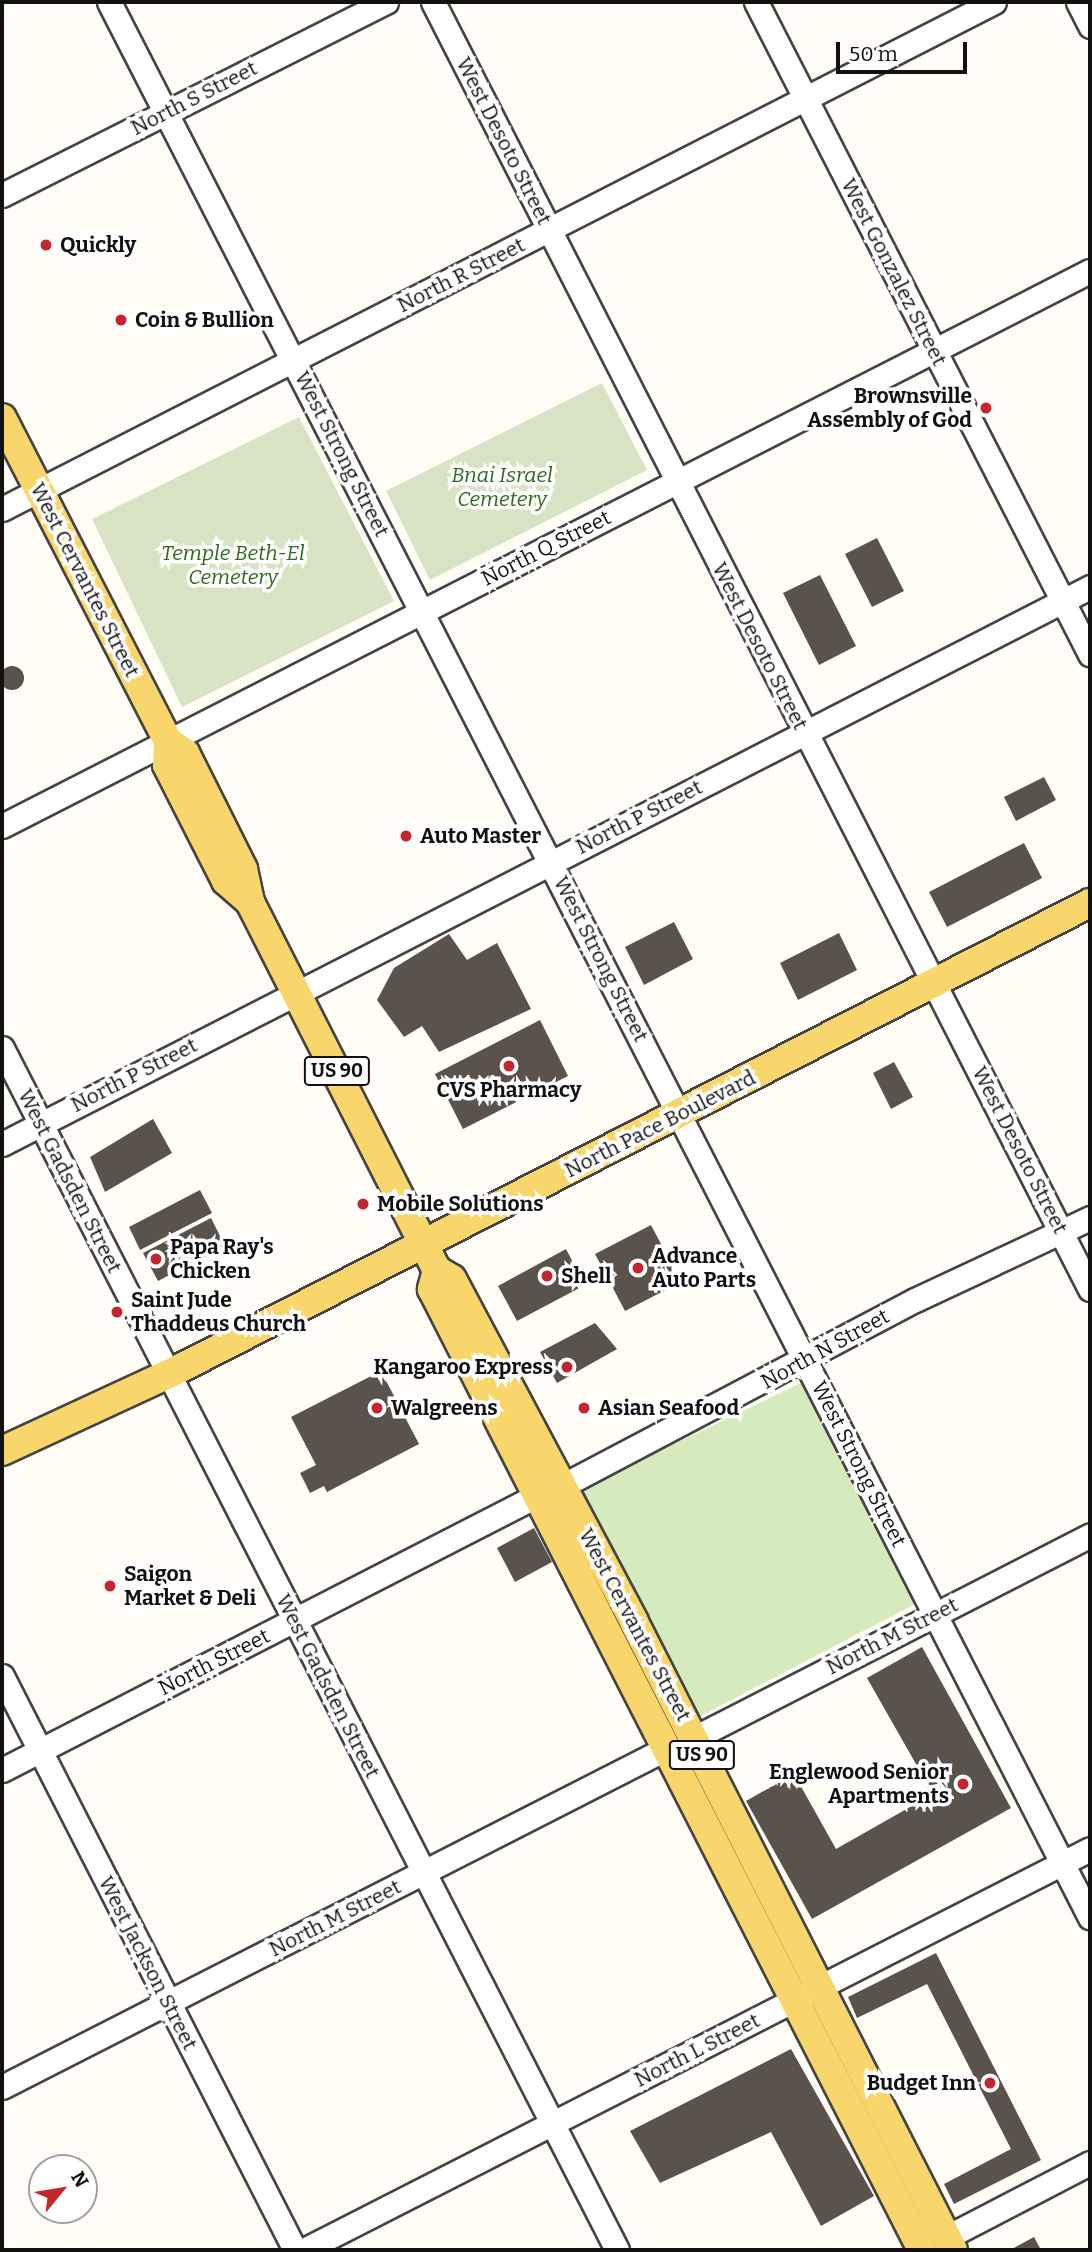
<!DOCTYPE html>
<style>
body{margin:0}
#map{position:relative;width:1092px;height:2252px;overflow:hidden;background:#fffdf5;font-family:Bitter,serif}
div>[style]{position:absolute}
.green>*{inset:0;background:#d5ebbd}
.cemetery>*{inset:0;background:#d9e3c4}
.building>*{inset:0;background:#5a524d}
.round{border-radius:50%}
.roads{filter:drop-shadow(2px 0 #444) drop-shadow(-2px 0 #444) drop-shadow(0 2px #444) drop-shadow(0 -2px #444)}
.minor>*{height:23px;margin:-11.5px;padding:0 11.5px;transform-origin:11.5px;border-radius:11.5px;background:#fff}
.major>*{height:28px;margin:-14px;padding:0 14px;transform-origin:14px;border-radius:14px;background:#f9d66b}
.dots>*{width:19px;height:19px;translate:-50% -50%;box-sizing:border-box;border:4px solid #fff;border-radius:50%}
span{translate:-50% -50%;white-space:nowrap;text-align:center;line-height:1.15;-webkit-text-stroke:7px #fff;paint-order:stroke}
.shield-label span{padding:2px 5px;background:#fff;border:2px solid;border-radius:5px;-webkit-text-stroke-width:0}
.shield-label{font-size:19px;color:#111;font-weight:700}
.street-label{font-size:21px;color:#111}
.poi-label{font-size:21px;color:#111;font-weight:700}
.left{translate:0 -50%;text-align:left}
.right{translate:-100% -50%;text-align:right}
.park-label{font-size:21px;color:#2f6b1f;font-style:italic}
.frame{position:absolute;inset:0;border:4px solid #111;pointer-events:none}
.north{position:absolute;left:28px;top:2154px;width:70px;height:70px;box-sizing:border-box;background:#fff;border:2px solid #a0a0a0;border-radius:50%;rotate:60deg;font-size:19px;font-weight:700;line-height:28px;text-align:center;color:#111}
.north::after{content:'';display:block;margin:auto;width:24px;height:32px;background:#c4262e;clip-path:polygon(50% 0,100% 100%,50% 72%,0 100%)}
.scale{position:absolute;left:836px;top:42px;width:131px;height:32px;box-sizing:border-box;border:4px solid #111;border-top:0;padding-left:9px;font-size:21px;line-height:24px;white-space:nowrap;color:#111;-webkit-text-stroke:5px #fff;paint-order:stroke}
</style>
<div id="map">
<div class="green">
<div style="clip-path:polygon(805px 1381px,917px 1603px,695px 1719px,574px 1492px)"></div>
</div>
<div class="cemetery">
<div style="clip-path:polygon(602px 383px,647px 470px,430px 580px,386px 491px)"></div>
<div style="clip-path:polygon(299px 417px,394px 601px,182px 707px,92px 519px)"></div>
</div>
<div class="building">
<div style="clip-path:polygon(877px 538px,904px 591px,872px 607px,845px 554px)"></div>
<div style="clip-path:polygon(820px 575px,856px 646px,819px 665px,783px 593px)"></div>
<div class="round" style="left:0;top:666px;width:24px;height:24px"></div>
<div style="clip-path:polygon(1044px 777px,1056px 800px,1016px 821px,1004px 797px)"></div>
<div style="clip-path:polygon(1024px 843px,1042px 878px,947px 927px,929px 892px)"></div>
<div style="clip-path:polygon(674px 922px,693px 959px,644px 985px,625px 947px)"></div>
<div style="clip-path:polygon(839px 933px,857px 970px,798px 1000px,780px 963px)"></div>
<div style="clip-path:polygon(449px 934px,467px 960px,497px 943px,531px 1009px,439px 1052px,422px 1026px,404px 1037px,377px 1000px,394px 968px)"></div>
<div style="clip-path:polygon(540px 1020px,568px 1076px,463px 1129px,435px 1074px)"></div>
<div style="clip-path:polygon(894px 1062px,913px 1097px,891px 1109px,873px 1073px)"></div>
<div style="clip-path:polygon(153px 1119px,172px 1153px,105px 1192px,90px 1157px)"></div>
<div style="clip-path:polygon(200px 1190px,212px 1213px,140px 1250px,129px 1227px)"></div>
<div style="clip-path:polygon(211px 1218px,225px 1246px,158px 1281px,143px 1253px)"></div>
<div style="clip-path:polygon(651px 1225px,681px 1282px,625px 1311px,595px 1254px)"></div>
<div style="clip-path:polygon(566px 1249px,585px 1285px,517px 1321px,498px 1286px)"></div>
<div style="clip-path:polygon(595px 1323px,617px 1349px,557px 1383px,540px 1352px)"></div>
<div style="clip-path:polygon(381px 1371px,419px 1444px,327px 1492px,324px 1486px,310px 1493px,300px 1473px,316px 1465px,291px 1417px)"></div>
<div style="clip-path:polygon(534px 1528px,552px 1562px,515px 1582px,497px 1548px)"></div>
<div style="clip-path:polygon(922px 1647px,1011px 1808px,812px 1919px,746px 1801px,794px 1774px,836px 1849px,933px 1794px,867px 1678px)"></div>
<div style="clip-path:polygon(936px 1953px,1041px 2160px,954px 2204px,944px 2184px,1011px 2149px,927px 1984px,857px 2018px,848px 1997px)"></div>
<div style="clip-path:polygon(791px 2049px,874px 2196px,821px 2226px,771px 2132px,660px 2183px,630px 2131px)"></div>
<div style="clip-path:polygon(1034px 2237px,1041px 2250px,1010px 2250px)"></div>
</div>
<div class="roads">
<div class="minor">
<div style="left:109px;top:2px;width:2152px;rotate:62.88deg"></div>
<div style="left:433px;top:2px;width:1445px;rotate:62.96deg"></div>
<div style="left:756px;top:2px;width:733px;rotate:62.88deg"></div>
<div style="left:1078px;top:2px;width:27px;rotate:63deg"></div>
<div style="left:2px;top:195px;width:430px;rotate:-26.7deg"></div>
<div style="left:2px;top:509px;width:1114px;rotate:-27.07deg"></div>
<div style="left:2px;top:826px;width:1221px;rotate:-27.03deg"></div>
<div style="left:2px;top:1048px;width:1350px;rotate:62.9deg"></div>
<div style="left:2px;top:1144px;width:1222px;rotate:-27.11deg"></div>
<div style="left:562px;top:1486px;width:399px;rotate:-27.8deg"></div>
<div style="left:915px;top:1300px;width:193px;rotate:-25.1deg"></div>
<div style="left:2px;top:1676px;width:644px;rotate:62.96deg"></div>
<div style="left:694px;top:1738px;width:445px;rotate:-27.1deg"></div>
<div style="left:2px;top:1770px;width:602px;rotate:-27.16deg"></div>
<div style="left:2px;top:2087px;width:746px;rotate:-27.01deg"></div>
<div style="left:947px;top:2237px;width:161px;rotate:-27.4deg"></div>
<div style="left:304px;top:2250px;width:882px;rotate:-27.03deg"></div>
</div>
<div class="major">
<div style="left:2px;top:418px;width:363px;rotate:62.8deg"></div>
<div style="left:168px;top:741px;width:21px;rotate:35deg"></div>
<div style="left:185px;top:753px;width:130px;rotate:63.4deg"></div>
<div style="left:243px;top:869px;width:34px;rotate:78deg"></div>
<div style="left:250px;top:902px;width:413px;rotate:63.1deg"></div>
<div style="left:437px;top:1270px;width:17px;rotate:31deg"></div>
<div style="left:452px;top:1279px;width:388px;rotate:62deg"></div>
<div style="left:634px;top:1622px;width:704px;rotate:63.07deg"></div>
<div style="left:168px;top:741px;width:24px;rotate:92deg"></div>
<div style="left:167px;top:765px;width:130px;rotate:63deg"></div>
<div style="left:226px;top:881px;width:32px;rotate:41deg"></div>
<div style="left:437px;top:1270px;width:20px;rotate:105deg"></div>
<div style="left:432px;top:1289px;width:1079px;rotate:62.98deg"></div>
<div style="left:2px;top:1451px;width:184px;rotate:-24.8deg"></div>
<div style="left:169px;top:1374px;width:1034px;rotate:-27.09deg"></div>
</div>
</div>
<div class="dots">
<div style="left:46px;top:245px;background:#c4262e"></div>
<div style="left:121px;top:320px;background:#c4262e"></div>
<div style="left:986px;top:408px;background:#c4262e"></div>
<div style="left:406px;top:836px;background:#c4262e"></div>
<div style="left:509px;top:1066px;background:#c4262e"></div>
<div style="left:363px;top:1204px;background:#c4262e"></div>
<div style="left:156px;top:1259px;background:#c4262e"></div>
<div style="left:638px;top:1268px;background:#c4262e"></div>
<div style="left:547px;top:1276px;background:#c4262e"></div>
<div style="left:117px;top:1312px;background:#c4262e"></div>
<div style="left:567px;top:1367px;background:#c4262e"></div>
<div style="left:377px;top:1408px;background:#c4262e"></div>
<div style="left:584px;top:1408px;background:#c4262e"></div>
<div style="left:110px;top:1586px;background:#c4262e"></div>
<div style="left:963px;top:1784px;background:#c4262e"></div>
<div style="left:990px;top:2083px;background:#c4262e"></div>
</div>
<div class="shield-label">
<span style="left:337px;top:1071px">US 90</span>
<span style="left:702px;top:1755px">US 90</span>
</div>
<div class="street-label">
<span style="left:194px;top:98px;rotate:-27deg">North S Street</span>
<span style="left:504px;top:141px;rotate:63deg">West Desoto Street</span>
<span style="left:894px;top:272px;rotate:63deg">West Gonzalez Street</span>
<span style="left:461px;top:275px;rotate:-27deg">North R Street</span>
<span style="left:342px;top:454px;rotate:63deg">West Strong Street</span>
<span style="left:546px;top:548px;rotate:-27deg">North Q Street</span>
<span style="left:85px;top:580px;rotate:63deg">West Cervantes Street</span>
<span style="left:760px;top:646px;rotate:63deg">West Desoto Street</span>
<span style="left:639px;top:817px;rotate:-27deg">North P Street</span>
<span style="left:601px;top:959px;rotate:63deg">West Strong Street</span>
<span style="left:134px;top:1075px;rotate:-27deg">North P Street</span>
<span style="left:660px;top:1124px;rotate:-27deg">North Pace Boulevard</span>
<span style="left:1020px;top:1150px;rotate:63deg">West Desoto Street</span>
<span style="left:70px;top:1181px;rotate:63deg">West Gadsden Street</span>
<span style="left:825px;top:1349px;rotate:-29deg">North N Street</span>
<span style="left:859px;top:1464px;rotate:63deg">West Strong Street</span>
<span style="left:635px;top:1625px;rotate:62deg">West Cervantes Street</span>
<span style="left:892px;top:1636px;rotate:-27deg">North M Street</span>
<span style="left:214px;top:1662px;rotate:-27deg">North Street</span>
<span style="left:328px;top:1686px;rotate:63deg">West Gadsden Street</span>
<span style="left:335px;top:1918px;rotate:-27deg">North M Street</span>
<span style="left:148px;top:1963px;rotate:63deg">West Jackson Street</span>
<span style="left:697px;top:2050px;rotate:-27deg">North L Street</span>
</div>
<div class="poi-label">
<span class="left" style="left:60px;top:245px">Quickly</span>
<span class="left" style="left:135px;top:320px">Coin &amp; Bullion</span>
<span class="right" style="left:972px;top:408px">Brownsville<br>Assembly of God</span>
<span class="left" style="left:420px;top:836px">Auto Master</span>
<span style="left:509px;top:1090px">CVS Pharmacy</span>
<span class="left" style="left:377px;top:1204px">Mobile Solutions</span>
<span class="left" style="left:170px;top:1259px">Papa Ray's<br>Chicken</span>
<span class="left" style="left:652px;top:1268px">Advance<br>Auto Parts</span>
<span class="left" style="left:561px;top:1276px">Shell</span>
<span class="left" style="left:131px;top:1312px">Saint Jude<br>Thaddeus Church</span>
<span class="right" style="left:553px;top:1367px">Kangaroo Express</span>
<span class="left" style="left:391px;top:1408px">Walgreens</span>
<span class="left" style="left:598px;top:1408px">Asian Seafood</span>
<span class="left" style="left:124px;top:1586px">Saigon<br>Market &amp; Deli</span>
<span class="right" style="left:949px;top:1784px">Englewood Senior<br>Apartments</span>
<span class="right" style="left:976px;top:2083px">Budget Inn</span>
</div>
<div class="park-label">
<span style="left:502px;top:487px">Bnai Israel<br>Cemetery</span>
<span style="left:233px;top:565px">Temple Beth-El<br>Cemetery</span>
</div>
<div class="frame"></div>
<div class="north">N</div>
<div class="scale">50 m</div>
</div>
